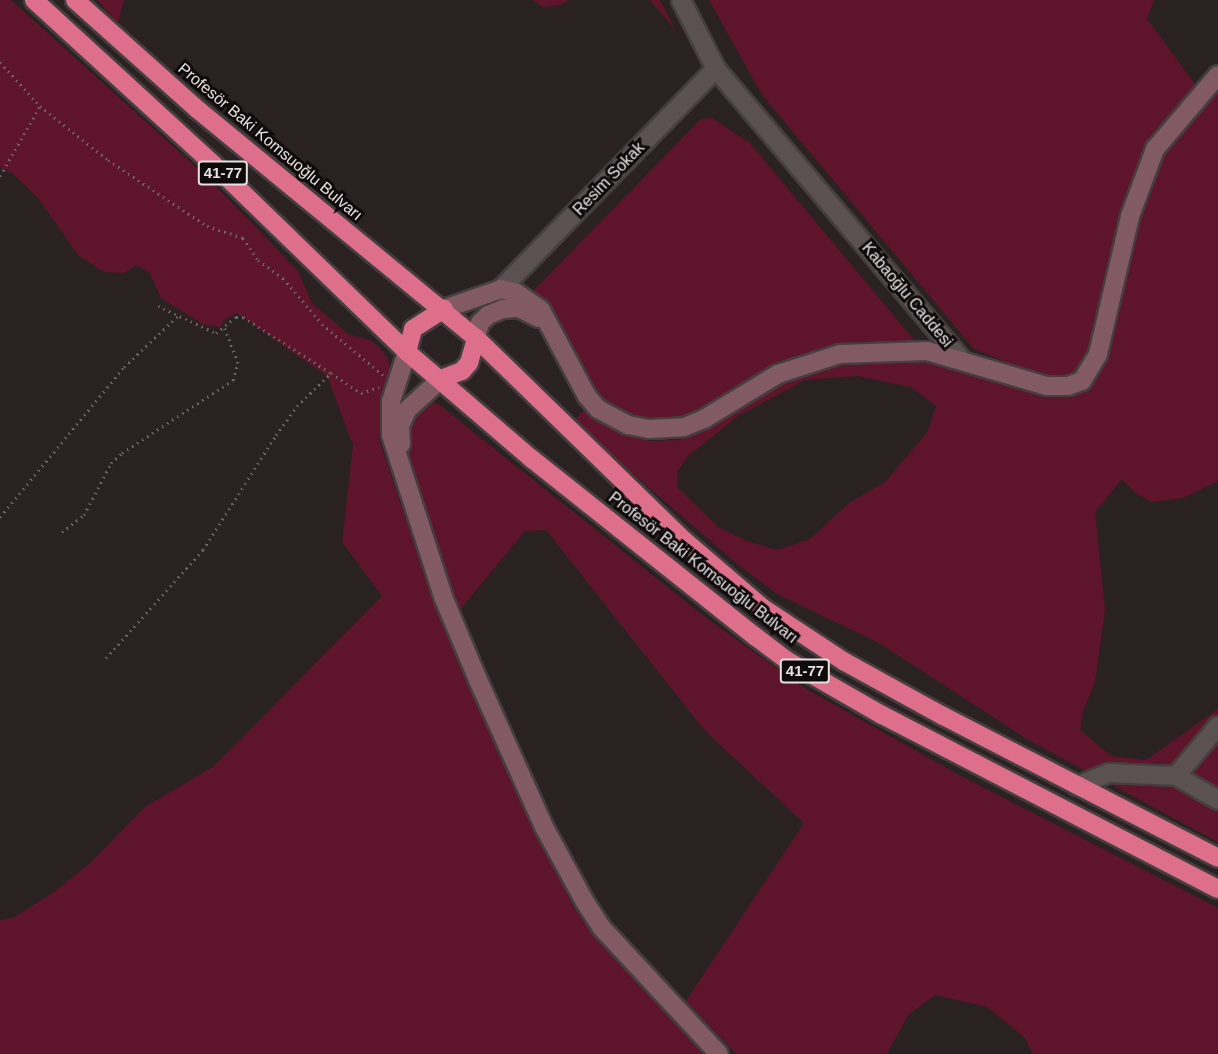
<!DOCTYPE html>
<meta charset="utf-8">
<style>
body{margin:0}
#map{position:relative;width:1218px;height:1054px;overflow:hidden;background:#292122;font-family:Arial,sans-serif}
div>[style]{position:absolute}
.green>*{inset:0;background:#5e142d}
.path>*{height:3px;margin-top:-1.5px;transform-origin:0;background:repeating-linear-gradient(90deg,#6d6566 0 1.5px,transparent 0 6px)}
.roads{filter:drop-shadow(2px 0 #453e3f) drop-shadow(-2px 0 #453e3f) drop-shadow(0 2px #453e3f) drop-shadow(0 -2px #453e3f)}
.street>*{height:18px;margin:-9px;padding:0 9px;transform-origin:9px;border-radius:9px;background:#5b5152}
.secondary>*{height:18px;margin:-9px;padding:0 9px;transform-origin:9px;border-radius:9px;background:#825a63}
.highway>*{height:18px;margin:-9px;padding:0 9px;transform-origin:9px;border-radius:9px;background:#dd6f8b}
span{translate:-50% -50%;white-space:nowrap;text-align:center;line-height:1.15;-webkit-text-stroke:6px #0f0b0c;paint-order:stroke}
.shield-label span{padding:2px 4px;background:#0f0b0c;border:2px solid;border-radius:4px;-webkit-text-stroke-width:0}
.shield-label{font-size:15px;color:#e7e1e2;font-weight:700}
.street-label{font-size:16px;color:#e7e1e2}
</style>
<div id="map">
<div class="green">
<div style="clip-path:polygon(0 0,11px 0,207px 177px,298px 271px,312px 303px,348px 334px,372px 341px,382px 350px,389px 361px,391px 380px,379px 439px,436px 609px,509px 775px,574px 908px,598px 941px,704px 1054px,0 1054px,0 920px,13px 918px,54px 892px,90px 863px,146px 806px,213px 767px,382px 596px,342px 542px,353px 445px,327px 376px,237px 313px,224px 320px,220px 327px,204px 325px,161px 298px,149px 272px,136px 265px,124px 273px,104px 272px,79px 256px,37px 197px,12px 173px,0 167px)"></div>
<div style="clip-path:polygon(97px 0,124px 0,118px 23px)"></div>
<div style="clip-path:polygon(532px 0,569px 0,560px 5px,543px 7px)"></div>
<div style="clip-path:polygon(649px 0,660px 0,677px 32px,651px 1px)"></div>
<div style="clip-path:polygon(709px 0,1154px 0,1147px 19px,1198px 88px,1159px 126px,1139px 168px,1087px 361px,1075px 375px,1052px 381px,974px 349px,762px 95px)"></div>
<div style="clip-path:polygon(evenodd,1218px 86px,1218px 481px,1183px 498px,1152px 502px,1134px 492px,1122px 479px,1095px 512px,1105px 610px,1095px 682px,1083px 711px,1080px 730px,1111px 756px,1146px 760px,1218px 709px,1218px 842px,1030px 741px,879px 643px,777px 594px,736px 563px,573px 422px,585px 409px,597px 420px,649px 441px,680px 440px,789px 378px,831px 364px,874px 360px,920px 360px,1059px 393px,1081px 393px,1096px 375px,1110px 347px,1125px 263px,1151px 178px,1180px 129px,1218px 86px,857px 376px,911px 387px,936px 406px,928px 431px,885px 482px,849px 503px,810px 539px,777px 550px,747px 541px,718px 527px,678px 488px,677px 472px,688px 456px,738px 416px,805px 380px,857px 376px)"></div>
<div style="clip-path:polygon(712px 118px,750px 143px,915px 341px,823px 350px,677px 421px,655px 424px,625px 418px,605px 406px,594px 392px,558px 316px,532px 292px,701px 119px)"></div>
<div style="clip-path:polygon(437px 403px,705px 617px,803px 687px,959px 775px,1218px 908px,1218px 1054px,1033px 1054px,1025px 1038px,987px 1007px,935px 995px,908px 1015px,887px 1054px,736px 1054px,686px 1001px,804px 823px,705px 731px,546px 530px,525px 531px,459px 611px,404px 447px,407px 424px,427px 404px)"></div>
</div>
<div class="path">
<div style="left:0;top:62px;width:59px;rotate:47.7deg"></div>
<div style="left:40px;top:106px;width:87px;rotate:38.5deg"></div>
<div style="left:108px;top:160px;width:119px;rotate:33.7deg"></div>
<div style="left:207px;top:226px;width:38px;rotate:18deg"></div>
<div style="left:243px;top:238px;width:27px;rotate:56deg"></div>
<div style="left:258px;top:260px;width:31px;rotate:36deg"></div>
<div style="left:283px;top:278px;width:60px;rotate:49.7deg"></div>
<div style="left:322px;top:324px;width:81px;rotate:40deg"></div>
<div style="left:0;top:176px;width:81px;rotate:-60.3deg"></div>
<div style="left:158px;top:306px;width:64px;rotate:25deg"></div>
<div style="left:216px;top:333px;width:26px;rotate:-39deg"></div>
<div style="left:236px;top:317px;width:7px"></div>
<div style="left:243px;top:317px;width:104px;rotate:32.5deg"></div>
<div style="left:0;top:517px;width:195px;rotate:-50.4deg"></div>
<div style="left:124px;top:367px;width:74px;rotate:-43.4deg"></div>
<div style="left:62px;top:532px;width:28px;rotate:-38deg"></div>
<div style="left:84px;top:515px;width:59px;rotate:-62.6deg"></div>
<div style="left:111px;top:463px;width:15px;rotate:-42deg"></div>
<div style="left:122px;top:453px;width:133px;rotate:-33.3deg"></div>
<div style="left:233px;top:380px;width:18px;rotate:-74deg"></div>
<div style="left:238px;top:363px;width:39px;rotate:-111deg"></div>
<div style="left:106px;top:658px;width:145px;rotate:-48.1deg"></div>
<div style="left:203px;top:550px;width:136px;rotate:-57.6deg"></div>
<div style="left:276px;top:435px;width:36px;rotate:-54deg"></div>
<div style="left:297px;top:406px;width:47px;rotate:-44.1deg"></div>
<div style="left:331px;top:373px;width:36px;rotate:34deg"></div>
<div style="left:361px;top:393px;width:19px;rotate:-18deg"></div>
</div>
<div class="roads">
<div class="street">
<div style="left:681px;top:0;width:77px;rotate:63.1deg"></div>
<div style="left:716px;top:69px;width:378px;rotate:49.8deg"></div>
<div style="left:501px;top:289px;width:308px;rotate:-45.7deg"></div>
<div style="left:1218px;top:726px;width:65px;rotate:130deg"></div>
<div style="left:1176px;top:776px;width:48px;rotate:29.7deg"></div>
<div style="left:1077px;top:786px;width:35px;rotate:-22deg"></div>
<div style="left:1109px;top:773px;width:67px;rotate:2.6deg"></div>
</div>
<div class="secondary">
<div style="left:444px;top:309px;width:60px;rotate:-19.3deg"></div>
<div style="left:501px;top:289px;width:16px;rotate:14deg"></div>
<div style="left:517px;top:293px;width:29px;rotate:35deg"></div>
<div style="left:541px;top:310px;width:98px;rotate:61.9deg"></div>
<div style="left:587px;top:396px;width:17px;rotate:50deg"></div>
<div style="left:598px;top:409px;width:34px;rotate:28deg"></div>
<div style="left:628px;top:425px;width:21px;rotate:11deg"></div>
<div style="left:649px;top:429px;width:35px;rotate:-3deg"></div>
<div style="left:684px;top:427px;width:22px;rotate:-22deg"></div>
<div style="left:704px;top:419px;width:87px;rotate:-31.3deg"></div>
<div style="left:778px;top:374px;width:65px;rotate:-17.9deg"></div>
<div style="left:840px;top:354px;width:87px;rotate:-2deg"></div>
<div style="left:927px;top:351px;width:125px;rotate:16.3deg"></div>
<div style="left:1047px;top:386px;width:21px"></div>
<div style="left:1068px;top:386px;width:15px;rotate:-20deg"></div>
<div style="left:1082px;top:381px;width:31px;rotate:-59deg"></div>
<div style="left:1098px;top:354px;width:142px;rotate:-76.9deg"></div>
<div style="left:1130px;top:216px;width:72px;rotate:-69.5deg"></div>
<div style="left:1155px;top:149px;width:97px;rotate:-49.6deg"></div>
<div style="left:476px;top:338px;width:16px;rotate:-75deg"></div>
<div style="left:480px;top:323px;width:11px;rotate:-45deg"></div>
<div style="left:488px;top:315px;width:16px;rotate:-22deg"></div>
<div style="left:503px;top:309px;width:16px;rotate:-4deg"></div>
<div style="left:519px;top:308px;width:22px;rotate:27deg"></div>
<div style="left:407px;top:352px;width:52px;rotate:108.1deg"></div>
<div style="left:391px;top:401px;width:34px;rotate:90deg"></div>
<div style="left:391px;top:435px;width:172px;rotate:72.1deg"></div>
<div style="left:444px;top:599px;width:88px;rotate:67.2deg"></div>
<div style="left:478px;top:680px;width:161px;rotate:65.8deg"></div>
<div style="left:544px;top:827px;width:85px;rotate:61.3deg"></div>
<div style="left:585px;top:902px;width:30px;rotate:57deg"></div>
<div style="left:601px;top:927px;width:173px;rotate:47.1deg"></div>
<div style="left:401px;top:444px;width:18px;rotate:-93deg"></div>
<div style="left:400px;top:426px;width:17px;rotate:-66deg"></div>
<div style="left:407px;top:410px;width:46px;rotate:-42.4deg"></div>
</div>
<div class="highway">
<div style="left:34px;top:0;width:243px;rotate:42.5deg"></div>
<div style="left:213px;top:164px;width:270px;rotate:44.1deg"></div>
<div style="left:407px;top:352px;width:165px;rotate:40.6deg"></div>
<div style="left:532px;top:459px;width:286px;rotate:38.5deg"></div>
<div style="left:756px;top:637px;width:40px;rotate:37deg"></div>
<div style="left:788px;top:661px;width:108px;rotate:29.9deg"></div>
<div style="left:882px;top:715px;width:378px;rotate:27.4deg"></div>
<div style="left:75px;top:0;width:164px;rotate:41.8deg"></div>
<div style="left:197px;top:109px;width:361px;rotate:39.4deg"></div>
<div style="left:476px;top:338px;width:291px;rotate:44.2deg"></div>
<div style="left:685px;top:541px;width:103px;rotate:40.7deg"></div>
<div style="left:763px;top:608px;width:98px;rotate:33.4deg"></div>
<div style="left:845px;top:662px;width:112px;rotate:28.9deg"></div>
<div style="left:943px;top:716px;width:309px;rotate:27.3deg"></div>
<div style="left:407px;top:352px;width:24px;rotate:-75deg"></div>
<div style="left:413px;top:329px;width:37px;rotate:-33deg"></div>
<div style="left:441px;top:379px;width:22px;rotate:-21deg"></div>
<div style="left:462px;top:371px;width:11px;rotate:-49deg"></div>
<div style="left:469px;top:363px;width:26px;rotate:-74deg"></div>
</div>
</div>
<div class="shield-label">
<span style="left:223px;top:173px">41-77</span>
<span style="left:805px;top:671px">41-77</span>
</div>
<div class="street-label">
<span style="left:270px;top:142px;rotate:40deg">Profesör Baki Komsuoğlu Bulvarı</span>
<span style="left:609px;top:179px;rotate:-46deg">Resim Sokak</span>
<span style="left:907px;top:295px;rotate:50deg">Kabaoğlu Caddesi</span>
<span style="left:703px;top:568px;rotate:38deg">Profesör Baki Komsuoğlu Bulvarı</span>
</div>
</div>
